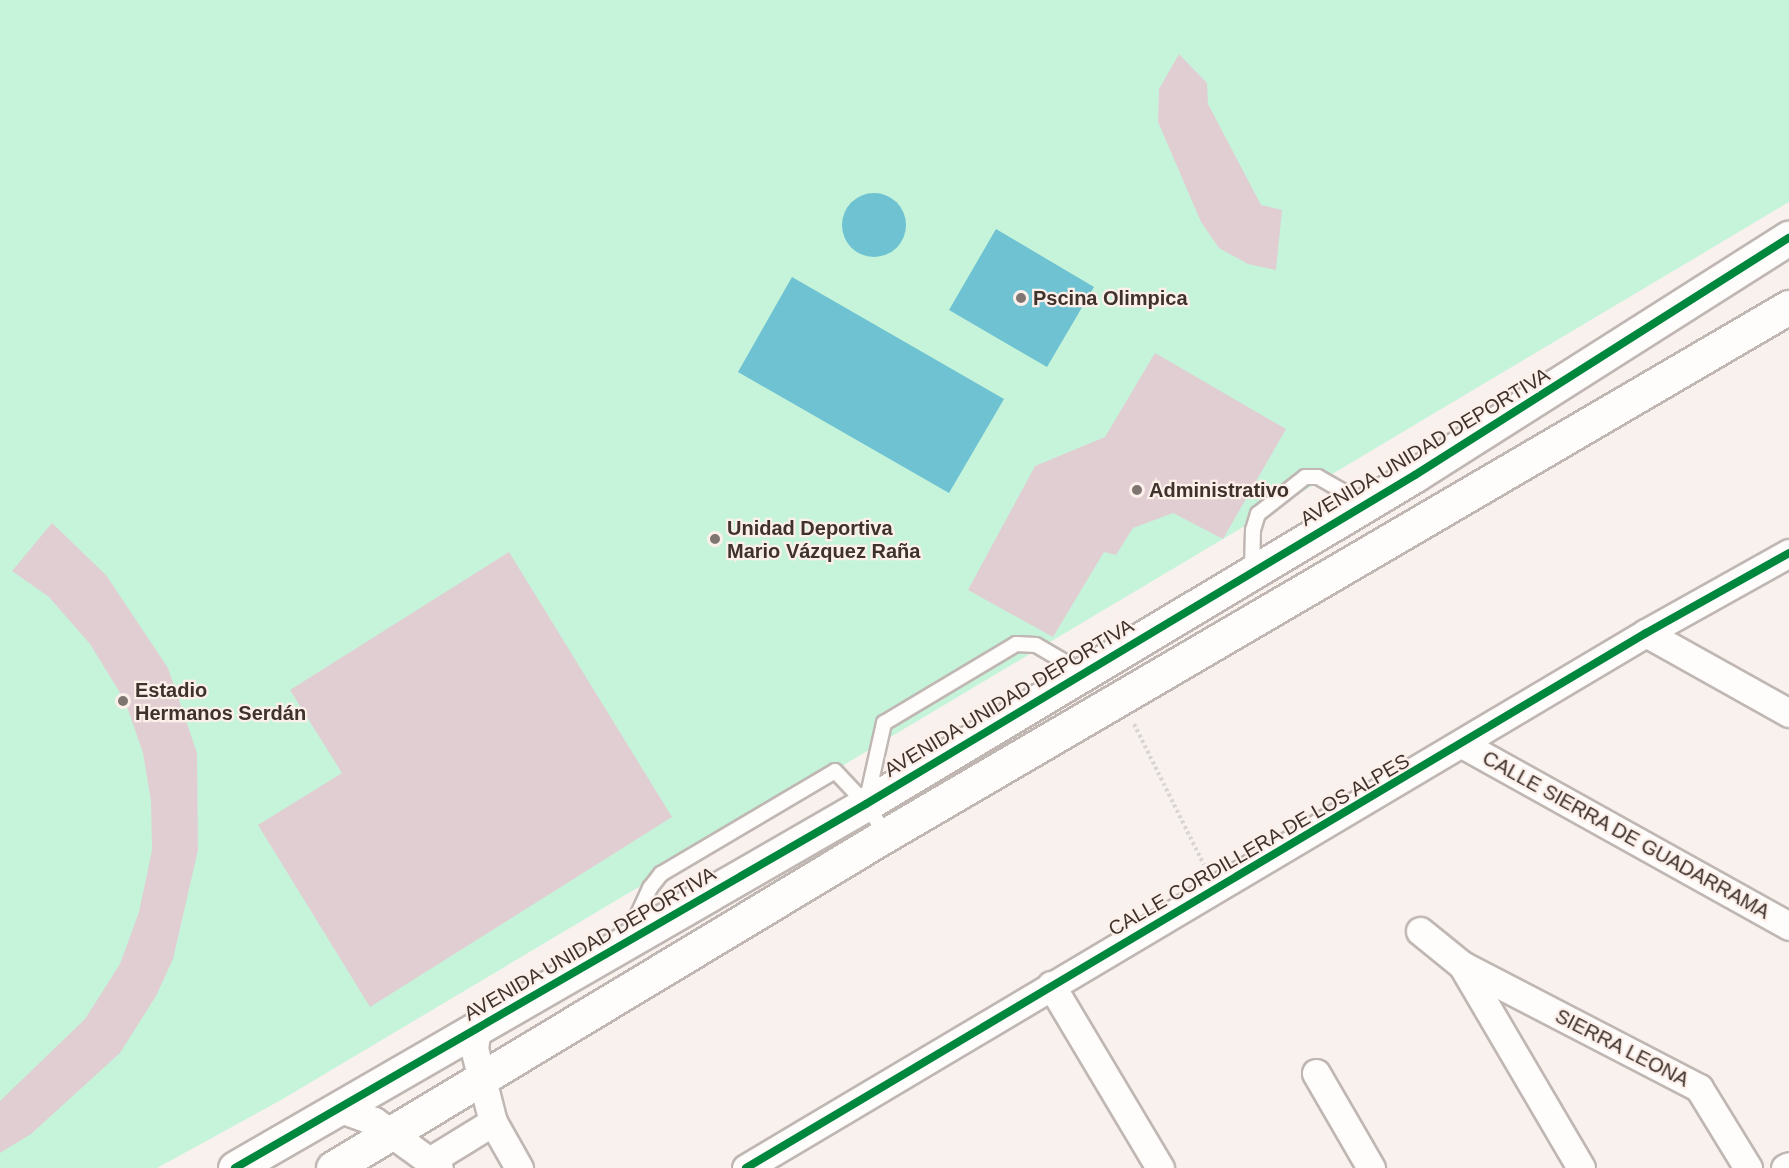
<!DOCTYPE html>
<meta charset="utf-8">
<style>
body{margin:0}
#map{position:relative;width:1789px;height:1168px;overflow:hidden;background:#f8f1ee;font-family:Helvetica,sans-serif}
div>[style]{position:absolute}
.green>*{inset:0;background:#c5f4da}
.water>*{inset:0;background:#6fc2d2}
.round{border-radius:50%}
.building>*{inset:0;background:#e1ced3}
.path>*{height:4px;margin-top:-2px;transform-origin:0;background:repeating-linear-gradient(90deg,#d8d5d4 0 3px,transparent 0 6px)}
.roads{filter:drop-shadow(2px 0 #c0b7b3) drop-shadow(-2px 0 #c0b7b3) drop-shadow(0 2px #c0b7b3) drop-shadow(0 -2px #c0b7b3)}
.service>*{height:14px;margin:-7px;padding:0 7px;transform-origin:7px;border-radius:7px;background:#fefdfc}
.minor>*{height:27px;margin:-13.5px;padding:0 13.5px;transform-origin:13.5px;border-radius:13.5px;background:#fefdfc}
.tertiary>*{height:33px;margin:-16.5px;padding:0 16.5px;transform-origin:16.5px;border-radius:16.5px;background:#fefdfc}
.cycleway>*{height:8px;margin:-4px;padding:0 4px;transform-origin:4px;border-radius:4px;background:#00873e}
.dots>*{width:16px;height:16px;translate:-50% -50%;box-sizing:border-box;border:3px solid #fdefe9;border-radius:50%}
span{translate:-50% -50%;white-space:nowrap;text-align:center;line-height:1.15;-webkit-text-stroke:4.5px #fdefe9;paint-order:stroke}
.poi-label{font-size:20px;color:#3e322c;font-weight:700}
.left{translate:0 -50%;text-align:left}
.street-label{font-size:20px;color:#3e322c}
</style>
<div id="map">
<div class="green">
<div style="clip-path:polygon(0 0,1789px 0,1789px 202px,281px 1100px,157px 1168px,0 1168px)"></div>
</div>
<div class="water">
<div class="round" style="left:842px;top:193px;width:64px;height:64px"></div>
<div style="clip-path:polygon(996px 229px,1094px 287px,1047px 367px,949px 310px)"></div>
<div style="clip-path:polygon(792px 277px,1004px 399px,949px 493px,738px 372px)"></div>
</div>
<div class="building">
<div style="clip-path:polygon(1179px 54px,1207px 83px,1208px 104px,1261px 205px,1282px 210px,1276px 270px,1248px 264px,1219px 248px,1201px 222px,1158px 122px,1159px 89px)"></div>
<div style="clip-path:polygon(1155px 353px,1286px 429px,1223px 539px,1173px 513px,1133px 528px,1116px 555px,1104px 552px,1053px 637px,968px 590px,1035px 466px,1105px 437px)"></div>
<div style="clip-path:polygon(52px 523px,106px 575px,168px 668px,197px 753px,198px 850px,173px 959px,156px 996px,120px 1053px,31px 1134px,0 1153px,0 1101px,85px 1019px,120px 964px,139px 912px,152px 850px,151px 801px,143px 753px,125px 701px,90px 644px,49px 597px,12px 571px)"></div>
<div style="clip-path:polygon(509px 552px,672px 817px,370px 1007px,258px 825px,342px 773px,290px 690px)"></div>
</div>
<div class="path">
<div style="left:1134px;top:724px;width:157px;rotate:63.6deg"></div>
</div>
<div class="roads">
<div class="service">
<div style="left:1252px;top:570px;width:40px;rotate:-88.6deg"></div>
<div style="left:1253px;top:530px;width:17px;rotate:-73deg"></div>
<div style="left:1258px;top:514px;width:60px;rotate:-38.2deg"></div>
<div style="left:1305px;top:477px;width:13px"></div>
<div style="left:1318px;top:477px;width:54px;rotate:29.9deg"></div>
<div style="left:867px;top:799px;width:78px;rotate:-77.4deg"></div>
<div style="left:884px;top:723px;width:154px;rotate:-30.9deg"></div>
<div style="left:1016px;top:644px;width:20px;rotate:3deg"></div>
<div style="left:1036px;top:645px;width:56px;rotate:30.3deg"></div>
<div style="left:629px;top:934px;width:51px;rotate:-65.5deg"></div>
<div style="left:650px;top:888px;width:18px;rotate:-52deg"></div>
<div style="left:661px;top:874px;width:202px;rotate:-30.6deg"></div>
<div style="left:835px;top:771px;width:45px;rotate:46.8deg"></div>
<div style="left:866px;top:804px;width:37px;rotate:57deg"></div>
</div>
<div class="minor">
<div style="left:1646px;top:633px;width:164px;rotate:29.2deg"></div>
<div style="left:1464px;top:745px;width:372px;rotate:29.1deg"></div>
<div style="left:1420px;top:931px;width:54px;rotate:39deg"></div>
<div style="left:1462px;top:965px;width:235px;rotate:59.6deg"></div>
<div style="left:1462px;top:965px;width:267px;rotate:27.4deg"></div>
<div style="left:1699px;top:1088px;width:94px;rotate:58.5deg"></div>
<div style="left:1051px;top:985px;width:213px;rotate:59.2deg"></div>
<div style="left:477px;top:1029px;width:19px;rotate:99deg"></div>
<div style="left:474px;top:1048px;width:76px;rotate:75.6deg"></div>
<div style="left:493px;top:1122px;width:53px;rotate:60.5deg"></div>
<div style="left:1316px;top:1073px;width:110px;rotate:59.9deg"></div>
<div style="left:341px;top:1109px;width:35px;rotate:20deg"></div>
<div style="left:374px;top:1121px;width:80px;rotate:35.9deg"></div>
<div style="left:431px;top:1160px;width:73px;rotate:-31.5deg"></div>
<div style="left:746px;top:1168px;width:1047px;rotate:-30.73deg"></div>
<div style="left:1646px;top:633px;width:164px;rotate:-29.2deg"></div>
<div style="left:1785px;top:1168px;width:4px;rotate:-27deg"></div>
</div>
<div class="tertiary">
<div style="left:235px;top:1168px;width:728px;rotate:-29.98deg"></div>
<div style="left:866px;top:804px;width:640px;rotate:-30.93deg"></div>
<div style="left:1415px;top:475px;width:443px;rotate:-32.4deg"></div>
<div style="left:333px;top:1168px;width:646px;rotate:-31.06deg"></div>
<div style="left:886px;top:835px;width:1046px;rotate:-30.32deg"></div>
</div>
</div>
<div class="cycleway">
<div style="left:235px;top:1168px;width:728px;rotate:-29.98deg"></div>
<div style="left:866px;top:804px;width:640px;rotate:-30.93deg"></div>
<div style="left:1415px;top:475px;width:443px;rotate:-32.4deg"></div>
<div style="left:746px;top:1168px;width:1047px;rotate:-30.73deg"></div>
<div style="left:1646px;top:633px;width:164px;rotate:-29.2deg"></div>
</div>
<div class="dots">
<div style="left:1021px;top:298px;background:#7f7570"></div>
<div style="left:1137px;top:490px;background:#7f7570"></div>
<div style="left:715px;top:539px;background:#7f7570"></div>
<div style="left:123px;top:701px;background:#7f7570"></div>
</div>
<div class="poi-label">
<span class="left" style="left:1033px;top:298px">Pscina Olimpica</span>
<span class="left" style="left:1149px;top:490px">Administrativo</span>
<span class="left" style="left:727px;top:540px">Unidad Deportiva<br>Mario Vázquez Raña</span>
<span class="left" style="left:135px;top:702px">Estadio<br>Hermanos Serdán</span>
</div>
<div class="street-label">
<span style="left:1425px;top:447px;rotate:-31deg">AVENIDA UNIDAD DEPORTIVA</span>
<span style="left:1009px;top:698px;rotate:-31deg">AVENIDA UNIDAD DEPORTIVA</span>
<span style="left:1626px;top:835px;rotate:29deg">CALLE SIERRA DE GUADARRAMA</span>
<span style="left:1259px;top:845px;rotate:-30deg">CALLE CORDILLERA DE LOS ALPES</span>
<span style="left:590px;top:944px;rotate:-30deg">AVENIDA UNIDAD DEPORTIVA</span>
<span style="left:1622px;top:1048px;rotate:27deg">SIERRA LEONA</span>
</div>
</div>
